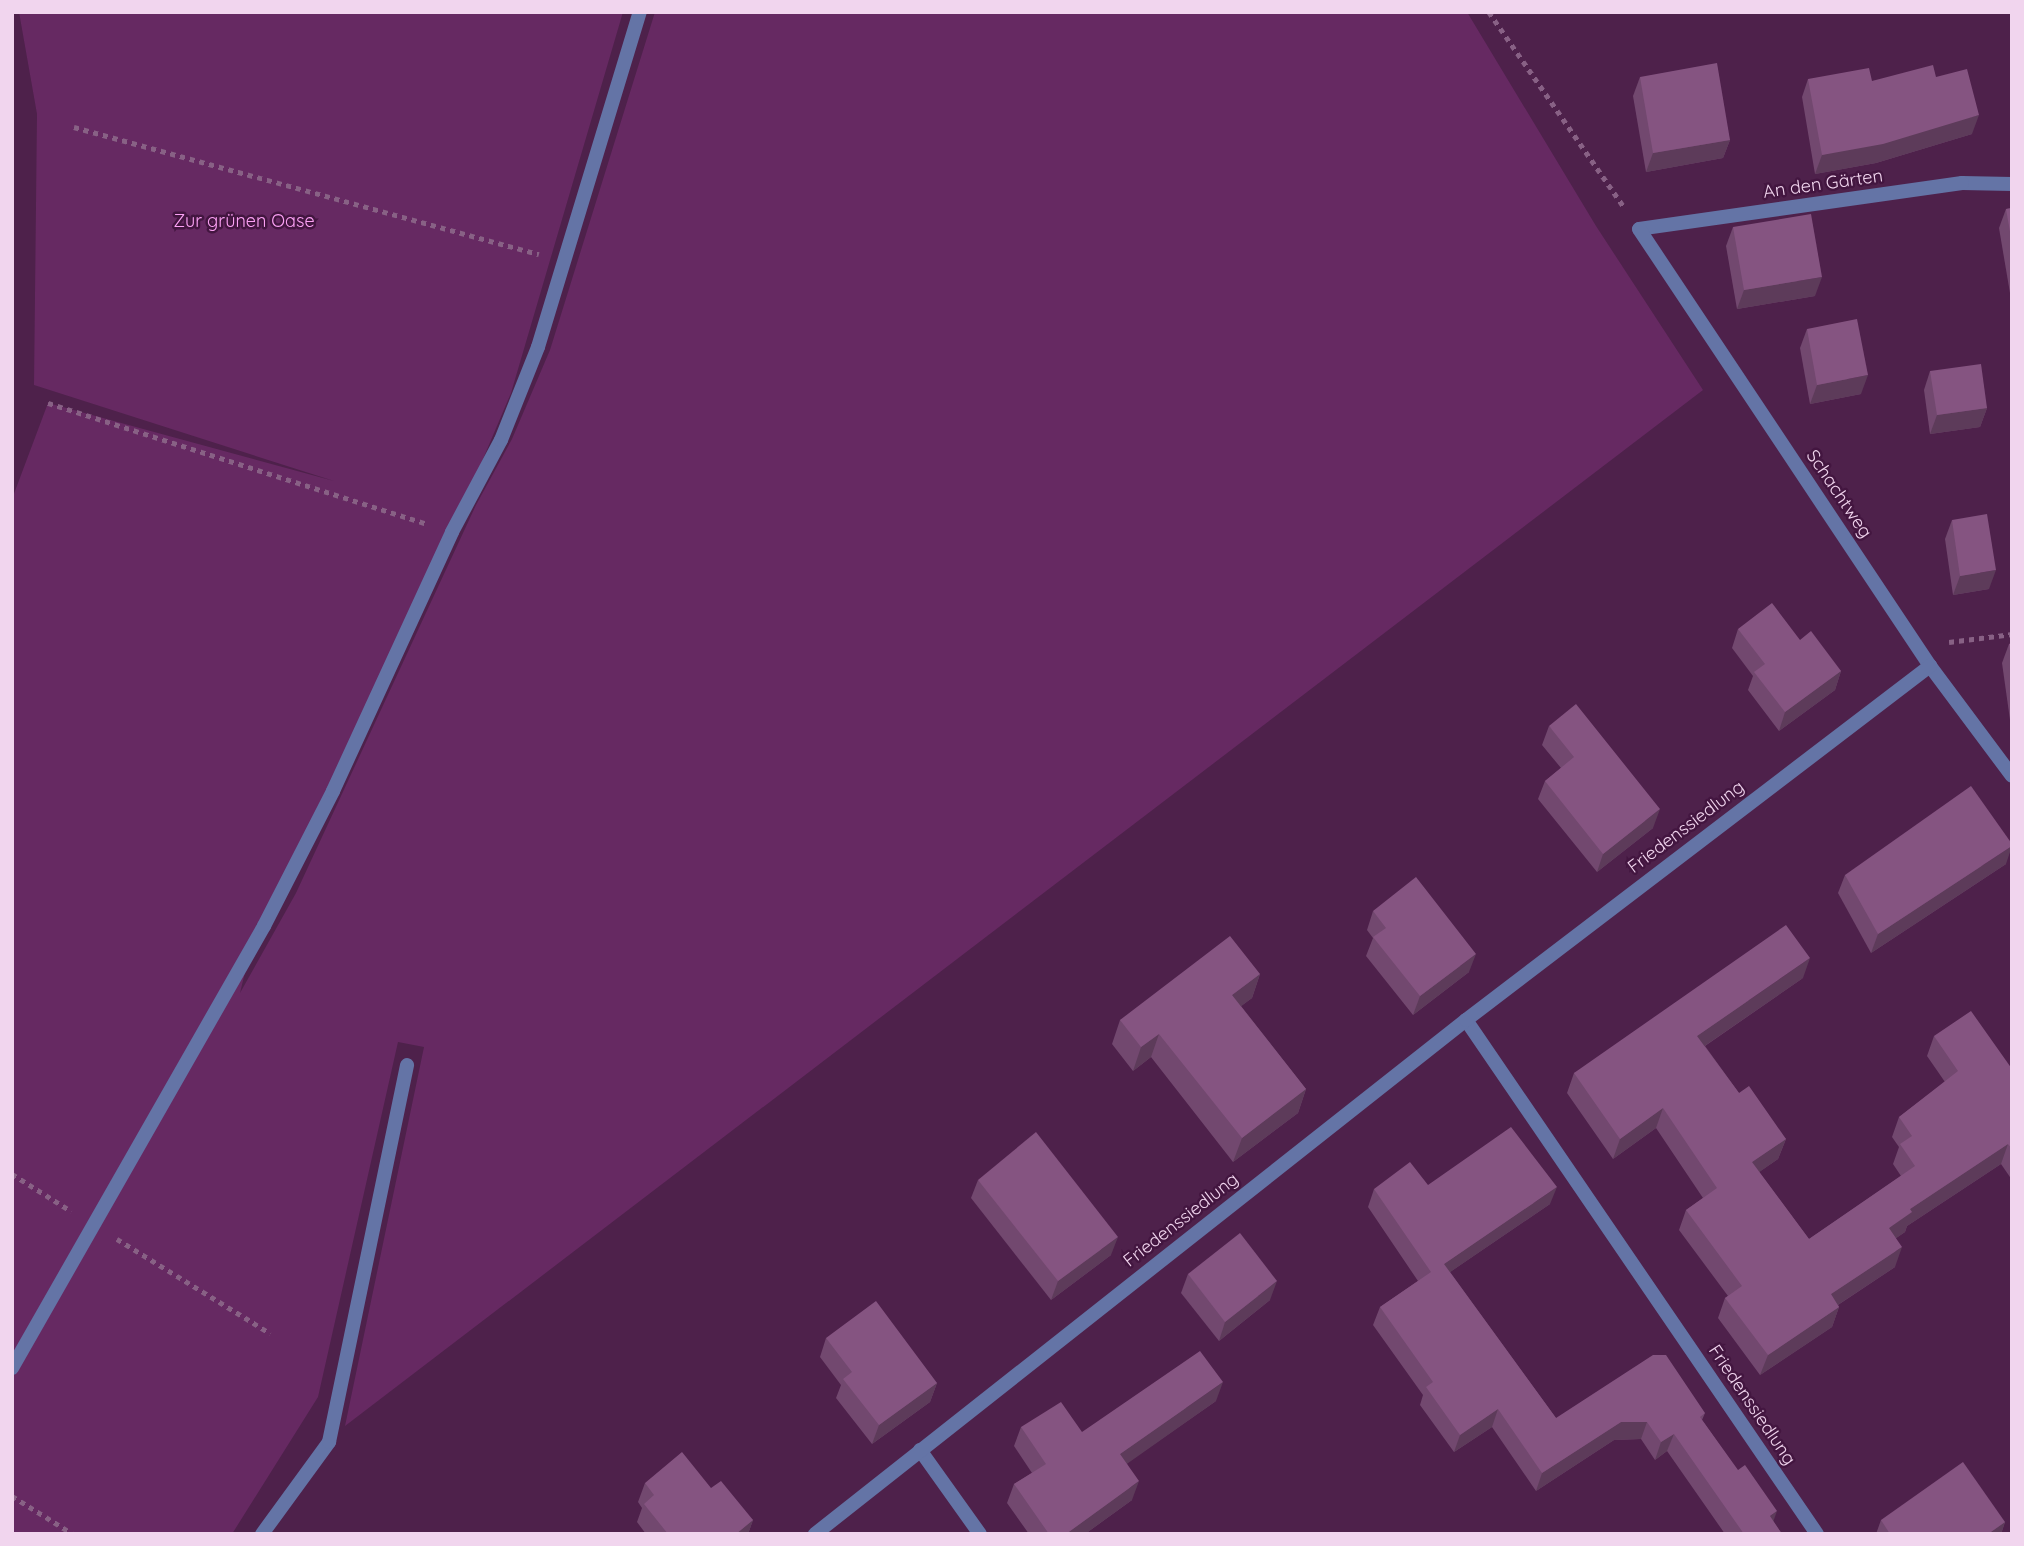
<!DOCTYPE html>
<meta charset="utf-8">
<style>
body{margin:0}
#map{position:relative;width:2024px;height:1546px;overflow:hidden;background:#4e214b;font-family:Quicksand,sans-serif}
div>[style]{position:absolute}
.green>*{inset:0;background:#662962}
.path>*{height:4.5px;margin-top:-2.25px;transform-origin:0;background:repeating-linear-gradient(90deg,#886185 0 5px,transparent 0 10px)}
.lane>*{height:14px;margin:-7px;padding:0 7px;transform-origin:7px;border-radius:7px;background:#6474a6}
.street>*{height:14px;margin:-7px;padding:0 7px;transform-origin:7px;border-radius:7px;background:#6474a6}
.wall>*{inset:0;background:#72486f}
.shaded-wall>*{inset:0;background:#5d3b5a}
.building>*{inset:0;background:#855481}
span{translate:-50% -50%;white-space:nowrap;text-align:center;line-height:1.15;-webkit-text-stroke:5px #431640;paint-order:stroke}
.street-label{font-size:18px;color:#f1d5ee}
.park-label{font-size:18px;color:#fda2f5}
.frame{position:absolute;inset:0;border:14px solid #f1d5ee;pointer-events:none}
</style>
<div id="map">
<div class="green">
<div style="clip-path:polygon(19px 12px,623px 12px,511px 393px,452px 532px,264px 926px,257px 923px,240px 993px,296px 893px,476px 505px,512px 439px,550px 350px,655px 12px,1467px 12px,1596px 226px,1703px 390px,345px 1426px,424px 1047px,398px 1042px,318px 1397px,232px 1534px,12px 1534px,12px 499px,48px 403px,334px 481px,34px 385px,37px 114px)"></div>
</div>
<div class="path">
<div style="left:1489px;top:12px;width:237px;rotate:55.3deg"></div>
<div style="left:74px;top:127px;width:482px;rotate:15.3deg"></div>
<div style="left:48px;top:403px;width:398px;rotate:17.7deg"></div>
<div style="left:1949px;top:642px;width:64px;rotate:-7.2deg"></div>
<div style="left:12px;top:1174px;width:70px;rotate:32.1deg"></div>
<div style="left:117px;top:1239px;width:180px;rotate:31.6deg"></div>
<div style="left:12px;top:1496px;width:72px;rotate:31.9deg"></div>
</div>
<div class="lane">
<div style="left:12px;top:1368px;width:509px;rotate:-60.31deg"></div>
<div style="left:264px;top:926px;width:152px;rotate:-62.9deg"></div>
<div style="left:333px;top:791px;width:285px;rotate:-65.3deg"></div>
<div style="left:452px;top:532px;width:104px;rotate:-62deg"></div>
<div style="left:501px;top:440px;width:100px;rotate:-68.3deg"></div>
<div style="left:538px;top:347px;width:350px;rotate:-73.1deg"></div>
<div style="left:262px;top:1534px;width:114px;rotate:-53.9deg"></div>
<div style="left:329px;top:1442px;width:385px;rotate:-78.3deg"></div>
</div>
<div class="street">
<div style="left:2012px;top:184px;width:50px;rotate:-178.9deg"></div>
<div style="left:1962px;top:183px;width:326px;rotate:171.9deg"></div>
<div style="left:1639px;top:229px;width:525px;rotate:56.34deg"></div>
<div style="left:1930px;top:666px;width:137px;rotate:53.3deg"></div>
<div style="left:1466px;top:1020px;width:622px;rotate:55.67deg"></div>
<div style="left:920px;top:1450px;width:103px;rotate:54.5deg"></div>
<div style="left:815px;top:1534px;width:829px;rotate:-38.29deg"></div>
<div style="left:1466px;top:1020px;width:584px;rotate:-37.34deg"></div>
</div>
<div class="wall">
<div style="clip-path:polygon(1640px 77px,1730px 140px,1723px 158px,1646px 172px,1633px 96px)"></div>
<div style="clip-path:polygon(1936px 77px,1972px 134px,1876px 163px,1815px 174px,1802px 97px,1808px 79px,1872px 81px)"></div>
<div style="clip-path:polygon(2012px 208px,2012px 298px,2011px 299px,1999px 228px,2006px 209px)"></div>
<div style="clip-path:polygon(1733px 227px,1815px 296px,1737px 309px,1726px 246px)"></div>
<div style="clip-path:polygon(1807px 329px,1861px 394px,1810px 404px,1800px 348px)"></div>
<div style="clip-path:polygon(1930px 371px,1987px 408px,1980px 427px,1930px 434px,1924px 390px)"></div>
<div style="clip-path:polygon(1952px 520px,1989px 589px,1953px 595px,1945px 539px)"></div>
<div style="clip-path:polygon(1738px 629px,1800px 640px,1841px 671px,1835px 690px,1779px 731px,1748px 690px,1753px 676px,1732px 648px)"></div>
<div style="clip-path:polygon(2012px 643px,2012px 727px,2011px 727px,2002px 663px,2009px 644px)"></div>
<div style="clip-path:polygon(1549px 726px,1653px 828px,1597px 872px,1538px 799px,1545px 781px,1561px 768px,1542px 745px)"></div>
<div style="clip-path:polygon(2006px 864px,1871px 953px,1838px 893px,1845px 875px)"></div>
<div style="clip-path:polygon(1373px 911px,1469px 972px,1413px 1015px,1366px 956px,1373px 938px,1367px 930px)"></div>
<div style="clip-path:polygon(1260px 974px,1252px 998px,1241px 1006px,1306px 1089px,1298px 1113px,1233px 1162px,1151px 1057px,1133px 1071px,1112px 1044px,1120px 1020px)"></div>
<div style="clip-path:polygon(1803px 978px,1705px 1046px,1739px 1093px,1786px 1139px,1778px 1159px,1759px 1172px,1809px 1239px,1901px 1176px,1893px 1164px,1899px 1147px,1892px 1137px,1899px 1117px,1945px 1082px,1927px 1056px,1934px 1036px,2012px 1069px,2012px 1180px,2001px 1164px,1907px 1226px,1905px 1232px,1896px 1238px,1895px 1267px,1838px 1305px,1839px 1307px,1832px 1327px,1760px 1375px,1718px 1318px,1725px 1298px,1728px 1296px,1679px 1230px,1686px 1210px,1703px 1198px,1656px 1128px,1613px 1159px,1567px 1093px,1574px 1073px)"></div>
<div style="clip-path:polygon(978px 1180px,1111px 1255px,1051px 1300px,971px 1198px)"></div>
<div style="clip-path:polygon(1374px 1189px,1550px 1204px,1450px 1272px,1556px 1418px,1705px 1413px,1702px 1420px,1782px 1534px,1725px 1534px,1667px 1451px,1655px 1460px,1641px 1439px,1614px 1440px,1536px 1491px,1492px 1427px,1454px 1452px,1420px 1405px,1423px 1395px,1373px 1325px,1380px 1307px,1418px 1281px,1368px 1207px)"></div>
<div style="clip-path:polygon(1188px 1274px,1270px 1300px,1219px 1341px,1181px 1293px)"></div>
<div style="clip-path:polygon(826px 1338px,937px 1383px,930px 1402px,872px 1444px,836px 1398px,841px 1385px,820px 1357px)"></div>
<div style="clip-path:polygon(1216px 1401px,1127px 1463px,1132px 1500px,1085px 1534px,1029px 1534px,1007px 1503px,1014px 1484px,1032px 1473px,1014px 1446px,1021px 1427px,1082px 1432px)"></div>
<div style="clip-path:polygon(645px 1483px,711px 1488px,753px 1520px,748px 1534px,646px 1534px,637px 1522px,642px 1508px,638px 1502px)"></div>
<div style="clip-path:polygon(1881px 1520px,2005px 1522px,2001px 1534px,1876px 1534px)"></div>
</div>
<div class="shaded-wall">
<div style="clip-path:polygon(1979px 115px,1972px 134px,1876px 163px,1815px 174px,1822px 155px)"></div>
<div style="clip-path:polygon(1730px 140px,1723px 158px,1646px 172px,1653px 153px)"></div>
<div style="clip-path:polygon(1822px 277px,1815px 296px,1737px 309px,1744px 290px)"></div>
<div style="clip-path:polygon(1868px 375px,1861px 394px,1810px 404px,1817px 385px)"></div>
<div style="clip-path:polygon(1987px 408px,1980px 427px,1930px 434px,1937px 415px)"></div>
<div style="clip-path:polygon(1996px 570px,1989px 589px,1953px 595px,1960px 576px)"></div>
<div style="clip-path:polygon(1841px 671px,1835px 690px,1779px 731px,1785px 712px)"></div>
<div style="clip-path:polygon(1660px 809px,1653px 828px,1597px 872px,1603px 854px)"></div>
<div style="clip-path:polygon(2012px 846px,2006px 864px,1871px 953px,1878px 934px)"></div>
<div style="clip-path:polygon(1476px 954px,1469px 972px,1413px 1015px,1420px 996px)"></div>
<div style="clip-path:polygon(1810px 958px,1803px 978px,1690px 1056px,1697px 1036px)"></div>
<div style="clip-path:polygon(1260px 974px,1252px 998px,1224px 1019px,1232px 995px)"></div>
<div style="clip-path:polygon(1159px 1034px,1151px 1057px,1133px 1071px,1141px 1047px)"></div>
<div style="clip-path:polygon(1306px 1089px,1298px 1113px,1233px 1162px,1242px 1138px)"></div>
<div style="clip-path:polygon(1663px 1108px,1656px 1128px,1613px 1159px,1620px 1139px)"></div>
<div style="clip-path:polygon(1786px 1139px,1778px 1159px,1745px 1182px,1752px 1162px)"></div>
<div style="clip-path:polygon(2008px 1144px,2001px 1164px,1907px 1226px,1905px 1232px,1882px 1248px,1889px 1228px,1910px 1209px)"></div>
<div style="clip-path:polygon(1557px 1187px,1550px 1204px,1437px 1281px,1444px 1264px)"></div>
<div style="clip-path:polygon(1118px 1237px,1111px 1255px,1051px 1300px,1058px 1281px)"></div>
<div style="clip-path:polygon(1902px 1247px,1895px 1267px,1824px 1314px,1831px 1294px)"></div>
<div style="clip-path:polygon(1277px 1281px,1270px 1300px,1219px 1341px,1225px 1322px)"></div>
<div style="clip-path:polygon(1839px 1307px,1832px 1327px,1760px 1375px,1768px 1355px)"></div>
<div style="clip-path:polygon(1223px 1382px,1216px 1401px,1114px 1473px,1120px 1454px)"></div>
<div style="clip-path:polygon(937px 1383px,930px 1402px,872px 1444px,879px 1425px)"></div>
<div style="clip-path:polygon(1498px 1409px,1492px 1427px,1454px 1452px,1460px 1435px)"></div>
<div style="clip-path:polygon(1621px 1422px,1647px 1422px,1641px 1439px,1614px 1440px,1536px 1491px,1542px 1473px)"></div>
<div style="clip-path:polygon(1674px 1434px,1667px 1451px,1655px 1460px,1661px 1442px)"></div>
<div style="clip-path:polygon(1139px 1481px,1132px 1500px,1085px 1534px,1066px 1534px)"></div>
<div style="clip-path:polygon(1777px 1511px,1771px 1528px,1770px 1516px)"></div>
<div style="clip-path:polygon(753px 1520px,748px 1534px,736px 1534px)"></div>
<div style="clip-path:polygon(2005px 1522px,2001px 1534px,1988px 1534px)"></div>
</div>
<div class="building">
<div style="clip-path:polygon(1717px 63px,1730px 140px,1653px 153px,1640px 77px)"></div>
<div style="clip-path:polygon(1933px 65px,1936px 77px,1967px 69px,1979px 115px,1883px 144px,1822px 155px,1808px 79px,1869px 68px,1872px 81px)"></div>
<div style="clip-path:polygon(2012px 208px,2012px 243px,2006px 209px)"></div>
<div style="clip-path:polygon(1811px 214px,1822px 277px,1744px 290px,1733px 227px)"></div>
<div style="clip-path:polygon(1857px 319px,1868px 375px,1817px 385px,1807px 329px)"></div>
<div style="clip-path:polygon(1981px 364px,1987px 408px,1937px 415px,1930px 371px)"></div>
<div style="clip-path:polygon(1987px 514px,1996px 570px,1960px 576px,1952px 520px)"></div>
<div style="clip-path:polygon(1772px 603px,1800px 640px,1811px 631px,1841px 671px,1785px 712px,1754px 672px,1765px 664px,1738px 629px)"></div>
<div style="clip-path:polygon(2012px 643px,2012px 665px,2009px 644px)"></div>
<div style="clip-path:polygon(1576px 704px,1660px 809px,1603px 854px,1545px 781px,1574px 757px,1549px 726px)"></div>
<div style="clip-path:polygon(1971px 786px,2012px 844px,2012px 846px,1878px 934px,1845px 875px)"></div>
<div style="clip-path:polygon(1416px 877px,1476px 954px,1420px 996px,1373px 937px,1386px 928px,1373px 911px)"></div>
<div style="clip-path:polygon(1786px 925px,1810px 958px,1697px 1036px,1739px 1093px,1749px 1086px,1786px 1139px,1752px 1162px,1809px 1239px,1915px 1166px,1900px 1144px,1912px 1136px,1899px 1117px,1958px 1071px,1934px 1036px,1971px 1011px,2012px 1069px,2012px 1149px,2008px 1144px,1910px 1209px,1912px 1212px,1889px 1228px,1902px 1247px,1831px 1294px,1839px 1307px,1768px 1355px,1725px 1298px,1742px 1286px,1686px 1210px,1717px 1188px,1663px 1108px,1620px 1139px,1574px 1073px)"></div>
<div style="clip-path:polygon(1230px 936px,1260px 974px,1232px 995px,1306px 1089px,1242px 1138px,1159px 1034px,1141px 1047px,1120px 1020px)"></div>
<div style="clip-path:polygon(1511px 1127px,1557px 1187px,1444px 1264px,1556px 1418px,1653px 1355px,1666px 1355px,1705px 1413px,1700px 1417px,1738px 1470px,1745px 1465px,1777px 1511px,1770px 1516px,1782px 1534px,1744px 1534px,1674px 1434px,1661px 1442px,1647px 1422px,1621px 1422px,1542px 1473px,1498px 1409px,1460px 1435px,1426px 1387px,1433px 1382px,1380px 1307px,1431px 1272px,1374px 1189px,1410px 1162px,1428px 1185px)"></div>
<div style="clip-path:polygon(1036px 1132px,1118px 1237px,1058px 1281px,978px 1180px)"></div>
<div style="clip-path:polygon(1240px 1233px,1277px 1281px,1225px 1322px,1188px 1274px)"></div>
<div style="clip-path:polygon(876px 1301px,937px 1383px,879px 1425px,843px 1379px,852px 1372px,826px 1338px)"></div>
<div style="clip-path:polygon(1200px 1351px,1223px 1382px,1120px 1454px,1139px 1481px,1066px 1534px,1049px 1534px,1014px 1484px,1046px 1464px,1021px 1427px,1061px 1402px,1082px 1432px)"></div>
<div style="clip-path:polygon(682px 1452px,711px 1488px,721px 1481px,753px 1520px,736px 1534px,668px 1534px,644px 1504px,654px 1495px,645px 1483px)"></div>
<div style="clip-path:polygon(1963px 1462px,2005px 1522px,1988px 1534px,1890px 1534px,1881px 1520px)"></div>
</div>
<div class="street-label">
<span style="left:1823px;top:184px;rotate:-8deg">An den Gärten</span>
<span style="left:1839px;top:494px;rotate:56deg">Schachtweg</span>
<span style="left:1686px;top:827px;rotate:-37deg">Friedenssiedlung</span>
<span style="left:1181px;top:1220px;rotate:-38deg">Friedenssiedlung</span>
<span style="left:1752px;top:1405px;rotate:56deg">Friedenssiedlung</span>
</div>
<div class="park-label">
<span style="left:244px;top:221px">Zur grünen Oase</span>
</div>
<div class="frame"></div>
</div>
